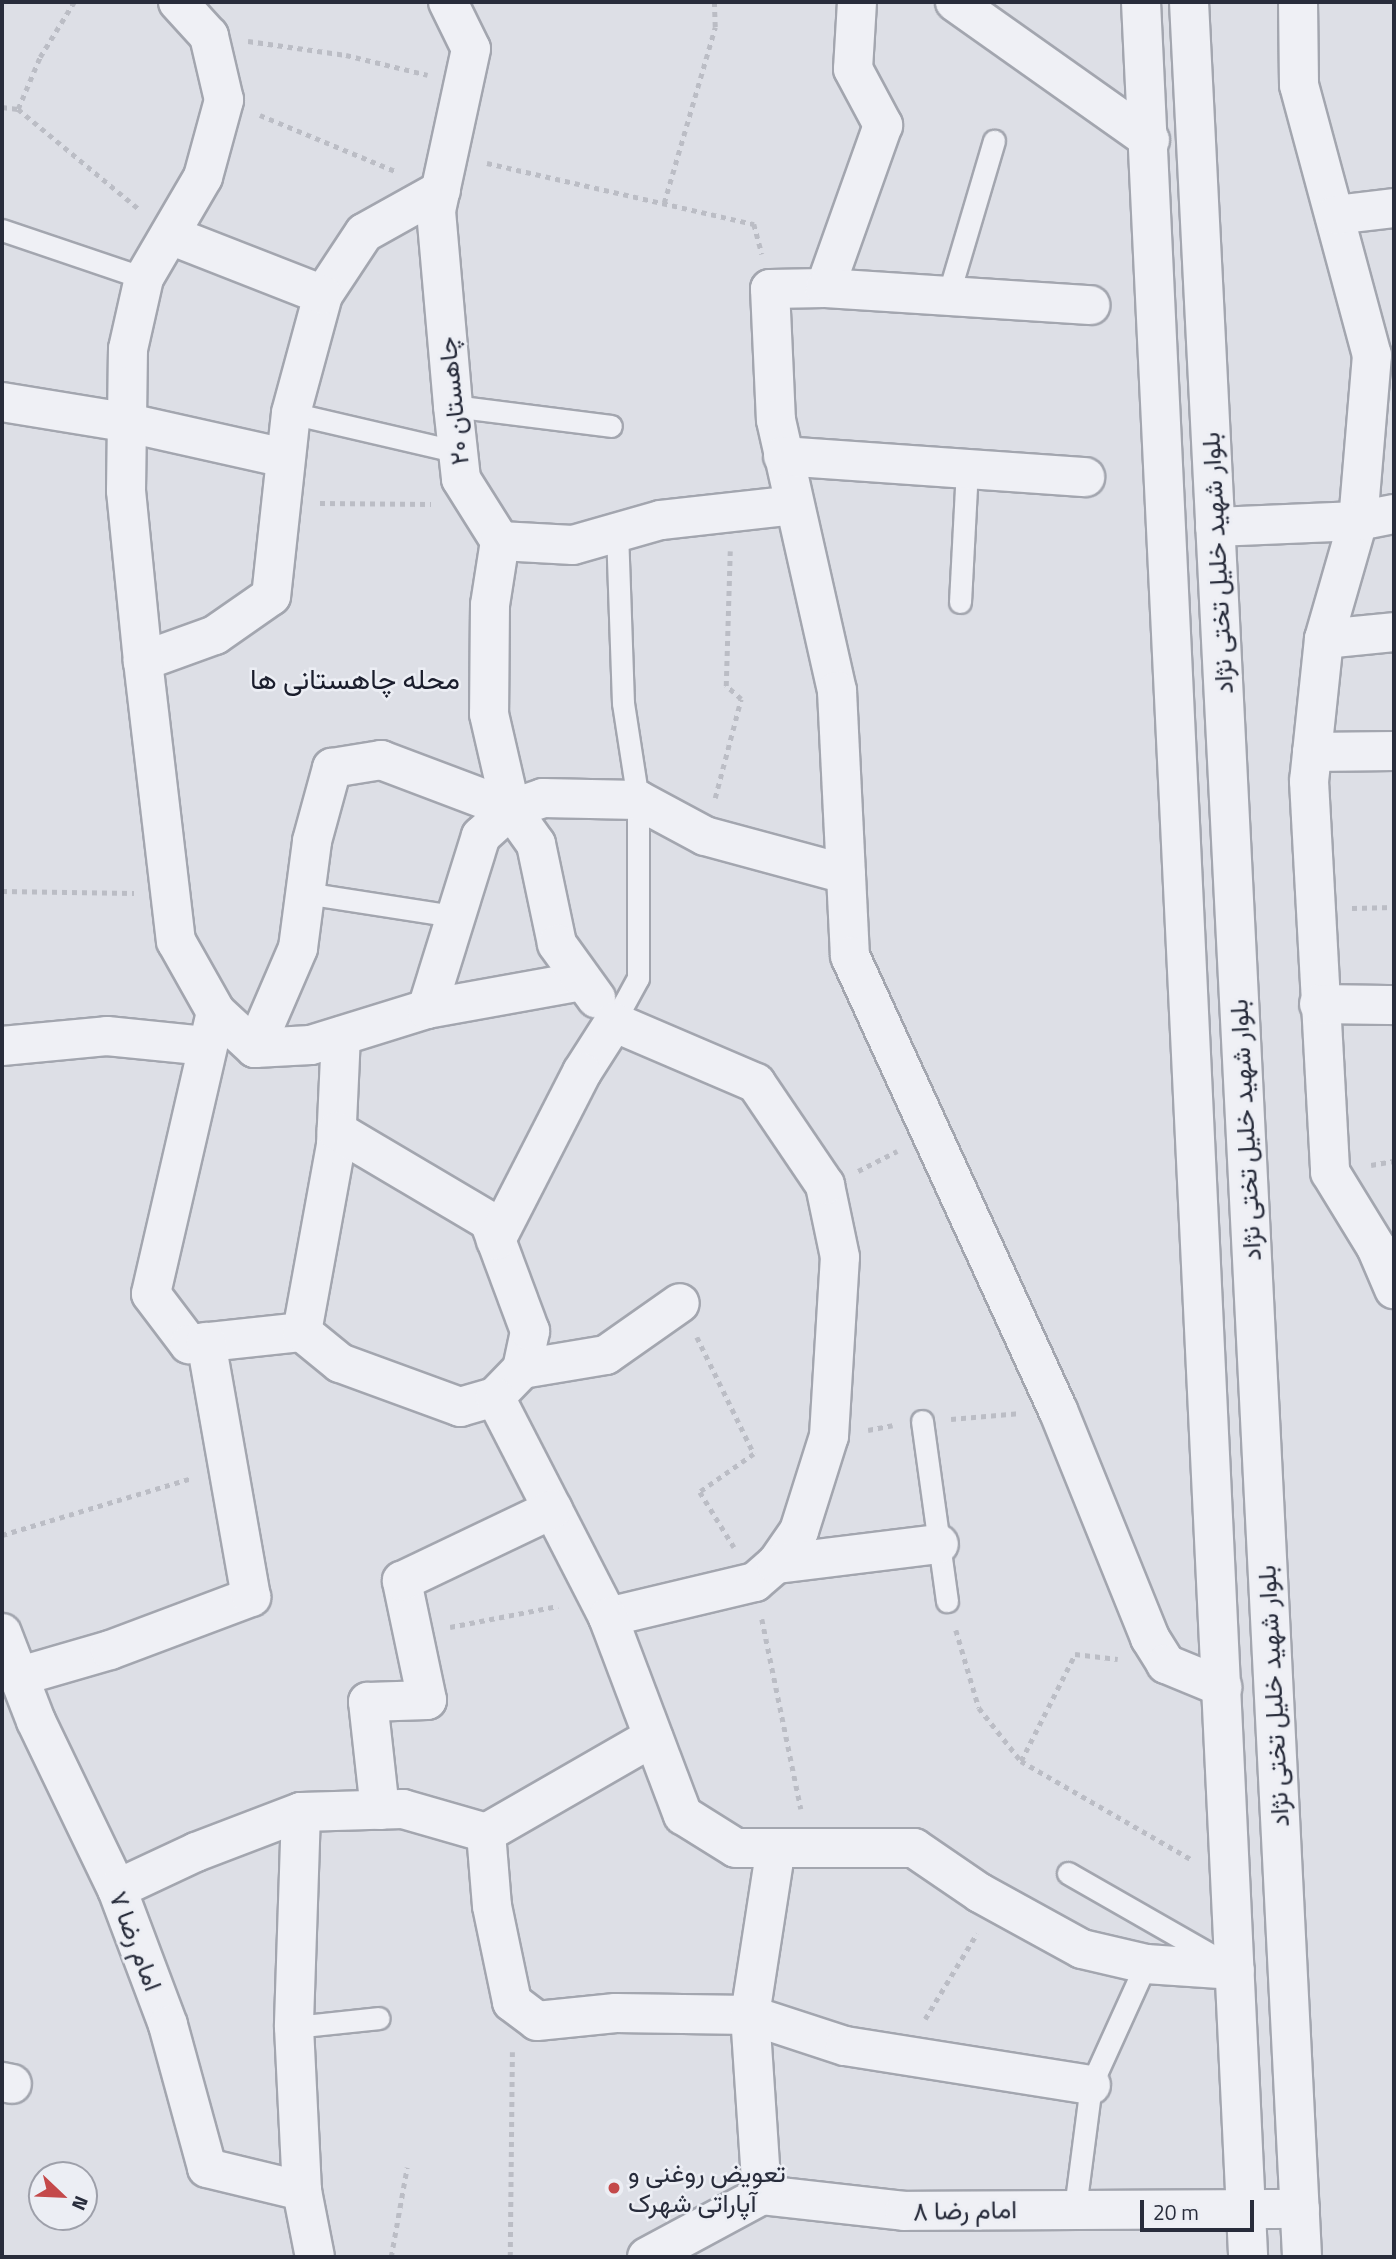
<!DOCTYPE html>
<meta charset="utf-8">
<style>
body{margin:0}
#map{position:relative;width:1396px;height:2259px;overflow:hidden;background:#dddfe6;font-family:"Titillium Web",Vazirmatn,sans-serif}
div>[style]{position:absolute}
.path>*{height:4.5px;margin-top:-2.25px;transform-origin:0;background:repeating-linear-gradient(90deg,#bbbdc5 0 5px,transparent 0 10px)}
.roads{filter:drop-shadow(2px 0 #a3a6af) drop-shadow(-2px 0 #a3a6af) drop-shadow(0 2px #a3a6af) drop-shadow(0 -2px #a3a6af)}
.service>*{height:21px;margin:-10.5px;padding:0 10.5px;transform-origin:10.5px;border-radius:10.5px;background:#eff0f5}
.minor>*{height:38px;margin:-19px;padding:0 19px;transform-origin:19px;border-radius:19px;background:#eff0f5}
.tertiary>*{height:38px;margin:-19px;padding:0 19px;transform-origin:19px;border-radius:19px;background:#eff0f5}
.dots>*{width:19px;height:19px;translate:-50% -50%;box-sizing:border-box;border:4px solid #eceef4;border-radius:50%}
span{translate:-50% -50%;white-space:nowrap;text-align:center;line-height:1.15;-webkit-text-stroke:5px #eceef4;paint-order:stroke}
.street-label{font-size:26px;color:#282c3b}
.poi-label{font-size:26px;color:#282c3b}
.left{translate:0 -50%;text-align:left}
.neighbourhood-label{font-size:28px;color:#1a1d2c}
.frame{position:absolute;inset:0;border:4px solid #282c3b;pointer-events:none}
.north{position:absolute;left:28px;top:2161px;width:70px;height:70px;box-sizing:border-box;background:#eceef4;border:2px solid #9ea0aa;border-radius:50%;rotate:113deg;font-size:19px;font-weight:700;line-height:28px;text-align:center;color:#282c3b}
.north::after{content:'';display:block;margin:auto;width:24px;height:32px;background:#c4494a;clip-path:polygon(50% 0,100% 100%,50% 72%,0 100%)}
.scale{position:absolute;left:1140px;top:2200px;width:114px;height:32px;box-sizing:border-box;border:4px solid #282c3b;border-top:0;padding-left:9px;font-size:21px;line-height:24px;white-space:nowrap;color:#282c3b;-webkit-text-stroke:5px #eceef4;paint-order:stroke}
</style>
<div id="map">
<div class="path">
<div style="left:248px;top:41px;width:99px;rotate:8.1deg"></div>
<div style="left:346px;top:55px;width:84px;rotate:13.7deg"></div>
<div style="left:2px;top:107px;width:16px;rotate:7deg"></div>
<div style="left:18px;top:109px;width:158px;rotate:39.6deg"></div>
<div style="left:18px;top:109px;width:56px;rotate:-67.1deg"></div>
<div style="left:40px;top:57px;width:65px;rotate:-58.3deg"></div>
<div style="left:260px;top:115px;width:146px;rotate:22.5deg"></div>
<div style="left:487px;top:163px;width:274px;rotate:12.9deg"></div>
<div style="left:754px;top:224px;width:31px;rotate:75deg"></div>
<div style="left:664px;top:203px;width:183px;rotate:-73.8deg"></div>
<div style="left:715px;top:27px;width:25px;rotate:-92deg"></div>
<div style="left:320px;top:503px;width:111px;rotate:0.5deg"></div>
<div style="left:715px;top:798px;width:102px;rotate:-75.3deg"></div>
<div style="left:741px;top:699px;width:20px;rotate:-139deg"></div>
<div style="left:726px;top:686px;width:135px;rotate:-88.3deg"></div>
<div style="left:2px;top:891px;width:132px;rotate:0.9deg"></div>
<div style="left:1352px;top:908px;width:42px;rotate:-1.4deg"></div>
<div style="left:1371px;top:1165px;width:23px;rotate:-10deg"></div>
<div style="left:858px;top:1171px;width:44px;rotate:-27.1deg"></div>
<div style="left:697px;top:1337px;width:130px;rotate:64deg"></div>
<div style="left:754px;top:1454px;width:66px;rotate:144.9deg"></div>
<div style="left:700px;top:1492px;width:65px;rotate:58.3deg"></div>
<div style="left:951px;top:1419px;width:68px;rotate:-5deg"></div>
<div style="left:868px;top:1430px;width:25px;rotate:-11deg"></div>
<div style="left:2px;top:1535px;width:198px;rotate:-16.7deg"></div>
<div style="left:762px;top:1619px;width:194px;rotate:78.4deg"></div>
<div style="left:450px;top:1627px;width:110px;rotate:-11deg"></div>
<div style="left:956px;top:1630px;width:81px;rotate:73.6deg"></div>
<div style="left:979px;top:1708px;width:68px;rotate:51.6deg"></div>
<div style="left:1021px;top:1761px;width:196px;rotate:30deg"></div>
<div style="left:1021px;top:1761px;width:120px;rotate:-63.2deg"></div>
<div style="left:1075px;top:1654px;width:43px;rotate:6.6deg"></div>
<div style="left:925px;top:2019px;width:100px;rotate:-58.8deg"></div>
<div style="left:391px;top:2257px;width:91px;rotate:-79.9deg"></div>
<div style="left:510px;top:2257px;width:205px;rotate:-89.4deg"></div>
</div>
<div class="roads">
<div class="service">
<div style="left:2px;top:230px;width:150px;rotate:18.7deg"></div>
<div style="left:948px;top:296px;width:162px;rotate:-73.5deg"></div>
<div style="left:453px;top:406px;width:159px;rotate:7.2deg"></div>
<div style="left:291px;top:413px;width:171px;rotate:13.1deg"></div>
<div style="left:960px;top:602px;width:133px;rotate:-87deg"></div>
<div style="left:305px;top:893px;width:150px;rotate:8.8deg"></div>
<div style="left:614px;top:1022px;width:50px;rotate:-61.4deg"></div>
<div style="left:638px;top:978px;width:178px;rotate:-90deg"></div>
<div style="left:638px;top:800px;width:98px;rotate:-98.8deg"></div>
<div style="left:623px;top:703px;width:168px;rotate:-92deg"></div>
<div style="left:922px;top:1421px;width:182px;rotate:82.1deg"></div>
<div style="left:1068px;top:1873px;width:181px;rotate:29.8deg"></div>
<div style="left:294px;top:2027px;width:85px;rotate:-6deg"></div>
<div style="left:1075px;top:2208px;width:124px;rotate:-82.6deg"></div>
<div style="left:1091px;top:2085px;width:133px;rotate:-65.6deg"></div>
</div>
<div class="minor">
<div style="left:448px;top:2px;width:52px;rotate:63.9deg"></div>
<div style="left:471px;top:49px;width:166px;rotate:102.2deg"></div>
<div style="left:436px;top:211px;width:196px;rotate:85deg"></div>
<div style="left:453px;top:406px;width:73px;rotate:83.7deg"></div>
<div style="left:461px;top:479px;width:73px;rotate:57.8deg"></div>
<div style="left:500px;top:541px;width:73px;rotate:3.1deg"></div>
<div style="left:573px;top:545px;width:91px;rotate:-15.9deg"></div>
<div style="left:661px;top:520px;width:134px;rotate:-6.4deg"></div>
<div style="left:857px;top:2px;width:67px;rotate:93.4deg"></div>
<div style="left:853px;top:69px;width:64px;rotate:61.8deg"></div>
<div style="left:883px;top:125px;width:173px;rotate:109.6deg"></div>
<div style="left:825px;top:288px;width:55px;rotate:179deg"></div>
<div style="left:770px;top:289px;width:131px;rotate:87.4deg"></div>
<div style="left:776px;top:420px;width:278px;rotate:77.3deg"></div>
<div style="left:837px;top:691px;width:265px;rotate:87.2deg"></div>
<div style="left:850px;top:956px;width:499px;rotate:65.4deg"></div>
<div style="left:1058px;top:1410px;width:246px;rotate:68deg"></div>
<div style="left:1150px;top:1638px;width:31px;rotate:58deg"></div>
<div style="left:1166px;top:1664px;width:61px;rotate:22.3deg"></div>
<div style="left:955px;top:2px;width:239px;rotate:35.3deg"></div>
<div style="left:1298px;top:2px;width:83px;rotate:89.3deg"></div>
<div style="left:1299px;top:85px;width:280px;rotate:74.9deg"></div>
<div style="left:1372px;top:355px;width:167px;rotate:94.8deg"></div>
<div style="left:1358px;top:521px;width:123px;rotate:106.1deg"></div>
<div style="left:1324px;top:639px;width:143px;rotate:96deg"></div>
<div style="left:1309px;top:781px;width:392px;rotate:86.9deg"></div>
<div style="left:1330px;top:1172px;width:88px;rotate:58.5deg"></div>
<div style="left:1376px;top:1247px;width:46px;rotate:66.8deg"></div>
<div style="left:441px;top:190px;width:88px;rotate:150.8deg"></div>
<div style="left:364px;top:233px;width:74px;rotate:123.5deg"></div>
<div style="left:323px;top:295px;width:122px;rotate:105.2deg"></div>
<div style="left:291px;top:413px;width:184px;rotate:96.2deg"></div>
<div style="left:271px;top:596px;width:68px;rotate:145.1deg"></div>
<div style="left:215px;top:635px;width:77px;rotate:160.1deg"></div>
<div style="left:143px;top:661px;width:282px;rotate:83.3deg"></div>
<div style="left:176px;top:941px;width:81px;rotate:60.6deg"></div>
<div style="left:216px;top:1012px;width:53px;rotate:42.7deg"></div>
<div style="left:255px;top:1048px;width:56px;rotate:-3.1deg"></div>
<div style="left:311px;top:1045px;width:121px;rotate:-17.2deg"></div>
<div style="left:427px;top:1009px;width:158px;rotate:-10.2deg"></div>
<div style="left:1335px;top:215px;width:59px;rotate:-6.8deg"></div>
<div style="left:170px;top:235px;width:164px;rotate:21.4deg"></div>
<div style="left:825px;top:288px;width:266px;rotate:3.7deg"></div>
<div style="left:2px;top:402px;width:124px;rotate:9.3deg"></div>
<div style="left:124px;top:422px;width:165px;rotate:12.6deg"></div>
<div style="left:783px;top:456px;width:303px;rotate:4deg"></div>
<div style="left:1215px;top:527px;width:143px;rotate:-2.4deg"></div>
<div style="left:1358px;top:521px;width:37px;rotate:-11deg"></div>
<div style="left:500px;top:541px;width:65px;rotate:98.9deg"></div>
<div style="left:490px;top:605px;width:109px;rotate:90.5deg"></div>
<div style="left:489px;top:714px;width:98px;rotate:77deg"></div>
<div style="left:511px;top:809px;width:43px;rotate:54.5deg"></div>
<div style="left:536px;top:844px;width:102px;rotate:78.1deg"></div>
<div style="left:557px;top:944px;width:67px;rotate:54.2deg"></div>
<div style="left:1324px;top:639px;width:70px;rotate:-5.7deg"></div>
<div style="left:143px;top:661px;width:171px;rotate:-95.7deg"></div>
<div style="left:126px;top:491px;width:142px;rotate:-89.2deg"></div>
<div style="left:128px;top:349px;width:73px;rotate:-77.3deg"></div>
<div style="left:144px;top:278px;width:117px;rotate:-59.7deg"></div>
<div style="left:203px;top:177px;width:80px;rotate:-74.7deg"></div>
<div style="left:224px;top:100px;width:66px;rotate:-103.2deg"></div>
<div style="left:209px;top:36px;width:46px;rotate:-132.4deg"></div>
<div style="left:1312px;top:752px;width:82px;rotate:-0.7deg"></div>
<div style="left:1319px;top:1004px;width:75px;rotate:0.8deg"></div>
<div style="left:427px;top:1009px;width:181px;rotate:-72.7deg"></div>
<div style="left:481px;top:836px;width:40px;rotate:-42deg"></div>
<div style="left:511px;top:809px;width:34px;rotate:-19deg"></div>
<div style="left:543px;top:798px;width:95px;rotate:1.2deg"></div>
<div style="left:638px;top:800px;width:76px;rotate:28.2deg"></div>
<div style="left:705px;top:836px;width:146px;rotate:15.1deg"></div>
<div style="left:216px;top:1012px;width:289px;rotate:103deg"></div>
<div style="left:151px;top:1294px;width:63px;rotate:52.8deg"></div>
<div style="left:189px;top:1344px;width:114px;rotate:-6.1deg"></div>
<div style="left:302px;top:1332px;width:190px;rotate:-79.7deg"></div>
<div style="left:336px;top:1145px;width:109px;rotate:-87.4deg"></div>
<div style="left:2px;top:1046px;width:105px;rotate:-5.4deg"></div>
<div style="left:107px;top:1036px;width:101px;rotate:5.7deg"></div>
<div style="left:255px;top:1048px;width:109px;rotate:-66.7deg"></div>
<div style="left:298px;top:948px;width:108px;rotate:-82.5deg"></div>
<div style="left:312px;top:841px;width:76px;rotate:-74.7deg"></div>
<div style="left:332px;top:768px;width:50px;rotate:-9.3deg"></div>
<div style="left:381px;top:760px;width:139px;rotate:20.7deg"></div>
<div style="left:302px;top:1332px;width:49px;rotate:39.2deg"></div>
<div style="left:340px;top:1363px;width:128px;rotate:20.1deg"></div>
<div style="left:460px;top:1407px;width:36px;rotate:-16deg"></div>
<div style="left:495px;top:1397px;width:39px;rotate:-46deg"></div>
<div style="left:522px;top:1369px;width:39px;rotate:-78deg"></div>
<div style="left:530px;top:1331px;width:117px;rotate:-110.4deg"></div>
<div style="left:489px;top:1221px;width:177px;rotate:-149.4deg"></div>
<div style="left:522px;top:1369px;width:85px;rotate:-9.5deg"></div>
<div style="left:606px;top:1355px;width:90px;rotate:-35.1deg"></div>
<div style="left:495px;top:1397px;width:247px;rotate:62.8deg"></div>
<div style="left:608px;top:1617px;width:151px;rotate:-13.4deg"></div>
<div style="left:755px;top:1582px;width:28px;rotate:-41deg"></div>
<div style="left:776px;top:1564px;width:40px;rotate:-55.1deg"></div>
<div style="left:799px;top:1531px;width:100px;rotate:-72.5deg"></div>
<div style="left:829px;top:1436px;width:179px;rotate:-86.5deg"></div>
<div style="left:840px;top:1257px;width:74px;rotate:-101.8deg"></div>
<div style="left:825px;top:1185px;width:123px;rotate:-124.1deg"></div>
<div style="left:756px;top:1083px;width:155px;rotate:-156.8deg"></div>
<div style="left:614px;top:1022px;width:59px;rotate:122.6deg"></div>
<div style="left:582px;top:1072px;width:189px;rotate:117.1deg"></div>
<div style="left:776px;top:1564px;width:164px;rotate:-7deg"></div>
<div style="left:608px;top:1617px;width:212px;rotate:69.3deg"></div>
<div style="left:683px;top:1815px;width:62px;rotate:31.9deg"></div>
<div style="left:736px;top:1848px;width:178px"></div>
<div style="left:914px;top:1848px;width:80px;rotate:34.3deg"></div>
<div style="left:980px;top:1893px;width:116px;rotate:28.8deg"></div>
<div style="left:1082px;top:1949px;width:66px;rotate:13.2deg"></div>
<div style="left:1146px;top:1964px;width:89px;rotate:3.9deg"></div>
<div style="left:2px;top:1633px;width:94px;rotate:68.9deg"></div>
<div style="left:36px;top:1721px;width:187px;rotate:64.3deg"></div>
<div style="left:117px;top:1889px;width:145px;rotate:69.4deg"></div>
<div style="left:168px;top:2025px;width:148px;rotate:74.7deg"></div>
<div style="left:207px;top:2168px;width:98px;rotate:13.6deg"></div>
<div style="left:302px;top:2191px;width:67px;rotate:78.9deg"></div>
<div style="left:17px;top:1677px;width:97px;rotate:-16.2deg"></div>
<div style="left:110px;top:1650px;width:151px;rotate:-20.6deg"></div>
<div style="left:251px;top:1597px;width:259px;rotate:-100deg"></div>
<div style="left:653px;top:1737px;width:193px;rotate:150.1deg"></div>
<div style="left:486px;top:1833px;width:73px;rotate:85.3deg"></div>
<div style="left:492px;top:1906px;width:98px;rotate:78.2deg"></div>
<div style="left:512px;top:2002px;width:31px;rotate:37deg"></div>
<div style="left:537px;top:2021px;width:79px;rotate:-5.8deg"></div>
<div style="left:616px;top:2013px;width:134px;rotate:0.9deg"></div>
<div style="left:750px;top:2015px;width:100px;rotate:18.1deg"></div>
<div style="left:845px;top:2046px;width:249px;rotate:9deg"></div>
<div style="left:380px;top:1810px;width:109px;rotate:-96.3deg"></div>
<div style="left:368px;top:1702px;width:59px;rotate:-1.9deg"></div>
<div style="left:427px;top:1700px;width:122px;rotate:-101.9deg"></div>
<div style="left:402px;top:1581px;width:167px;rotate:-25.5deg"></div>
<div style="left:301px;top:1812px;width:215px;rotate:91.9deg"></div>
<div style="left:294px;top:2027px;width:164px;rotate:87.2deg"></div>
<div style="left:117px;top:1889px;width:87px;rotate:-25.1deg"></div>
<div style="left:196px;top:1852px;width:112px;rotate:-20.9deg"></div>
<div style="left:301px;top:1812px;width:102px;rotate:-1.7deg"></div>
<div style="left:403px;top:1809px;width:86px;rotate:16.1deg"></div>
<div style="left:2px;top:2082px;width:10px;rotate:11deg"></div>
<div style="left:762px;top:2195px;width:180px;rotate:-93.8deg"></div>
<div style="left:750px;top:2015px;width:169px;rotate:-81.2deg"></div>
<div style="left:647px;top:2257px;width:131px;rotate:-28.3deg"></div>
<div style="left:762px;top:2195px;width:143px;rotate:6.4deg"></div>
<div style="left:904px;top:2211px;width:396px;rotate:-0.3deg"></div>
</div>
<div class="tertiary">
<div style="left:1141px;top:2px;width:2258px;rotate:87.28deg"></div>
<div style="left:1189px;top:2px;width:2258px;rotate:87.13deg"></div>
</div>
</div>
<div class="dots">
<div style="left:614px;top:2188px;background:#c4494a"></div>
</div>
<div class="street-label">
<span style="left:453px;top:401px;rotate:-96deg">چاهستان ۲۰</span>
<span style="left:1217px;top:563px;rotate:-93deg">بلوار شهید خلیل تختی نژاد</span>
<span style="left:1245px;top:1130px;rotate:-93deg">بلوار شهید خلیل تختی نژاد</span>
<span style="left:1273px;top:1696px;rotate:-93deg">بلوار شهید خلیل تختی نژاد</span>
<span style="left:136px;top:1941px;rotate:69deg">امام رضا ۷</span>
<span style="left:965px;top:2210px;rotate:-1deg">امام رضا ۸</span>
</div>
<div class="poi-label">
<span class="left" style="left:628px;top:2188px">تعویض روغنی و<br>آپاراتی شهرک</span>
</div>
<div class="neighbourhood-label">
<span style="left:355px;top:679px">محله چاهستانی ها</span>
</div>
<div class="frame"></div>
<div class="north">N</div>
<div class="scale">20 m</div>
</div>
